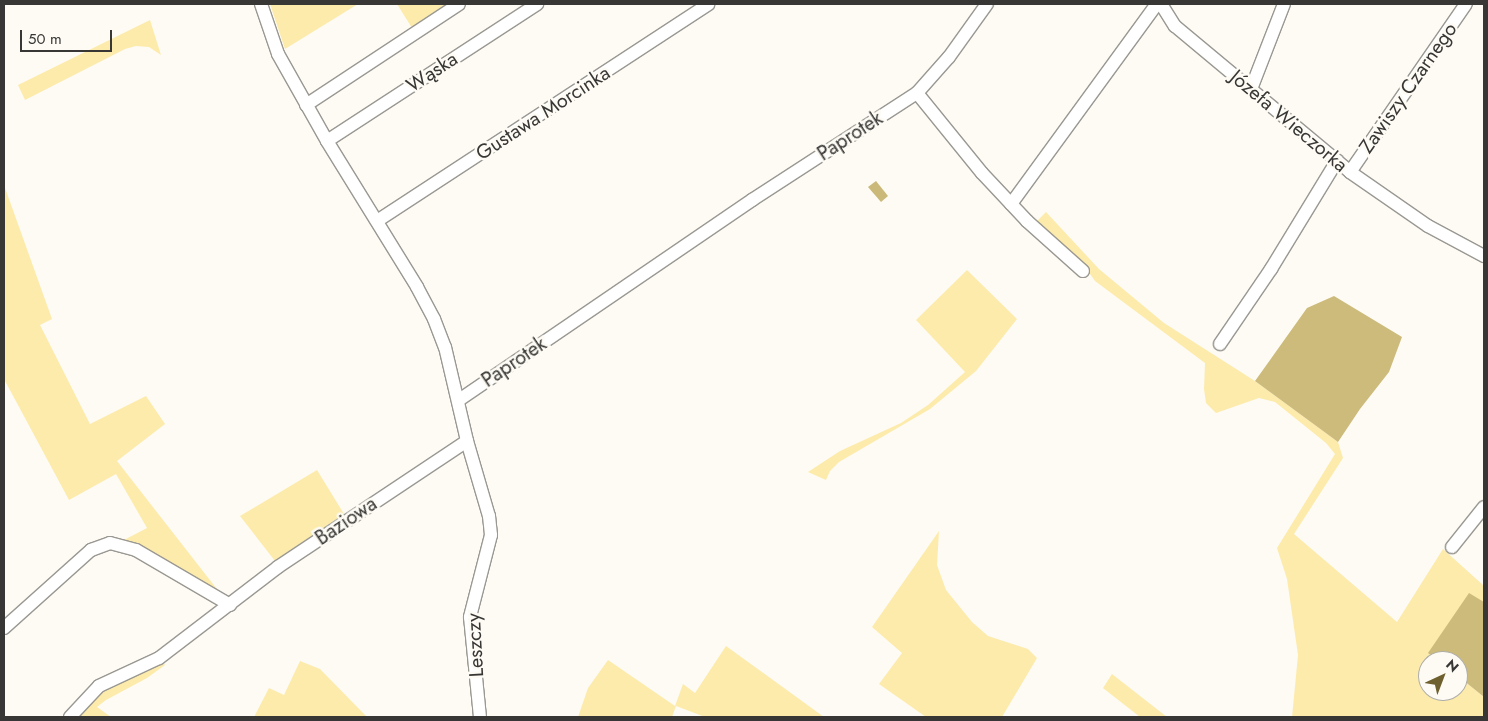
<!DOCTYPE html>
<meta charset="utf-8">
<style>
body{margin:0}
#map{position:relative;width:1488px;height:721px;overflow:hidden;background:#fdfbf4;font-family:Jost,sans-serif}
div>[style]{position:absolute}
.green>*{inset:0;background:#fdebac}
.forest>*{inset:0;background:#cdbb7b}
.water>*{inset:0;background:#cbb979}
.roads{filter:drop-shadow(1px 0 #9a9892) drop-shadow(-1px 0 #9a9892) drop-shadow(0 1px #9a9892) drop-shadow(0 -1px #9a9892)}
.minor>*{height:12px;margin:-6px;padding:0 6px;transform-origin:6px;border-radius:6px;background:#fff}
span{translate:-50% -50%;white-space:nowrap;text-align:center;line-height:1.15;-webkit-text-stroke:5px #fdfbf4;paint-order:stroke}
.street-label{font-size:20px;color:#383735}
.frame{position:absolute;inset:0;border:5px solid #383735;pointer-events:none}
.north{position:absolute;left:1418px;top:651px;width:50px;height:50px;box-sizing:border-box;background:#fdfbf4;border:1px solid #aeada8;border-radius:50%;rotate:43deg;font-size:14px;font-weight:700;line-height:20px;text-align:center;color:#383735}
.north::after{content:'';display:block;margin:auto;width:18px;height:22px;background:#6f612f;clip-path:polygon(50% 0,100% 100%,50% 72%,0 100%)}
.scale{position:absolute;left:20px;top:30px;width:92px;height:22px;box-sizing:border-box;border:2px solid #383735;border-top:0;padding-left:6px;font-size:15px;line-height:18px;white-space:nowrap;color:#383735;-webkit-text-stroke:4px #fdfbf4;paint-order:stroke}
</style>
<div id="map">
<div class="green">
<div style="clip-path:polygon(270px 4px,358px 4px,285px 49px)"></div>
<div style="clip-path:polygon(397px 4px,449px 4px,412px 28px)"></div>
<div style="clip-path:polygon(150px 20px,161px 55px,149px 47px,136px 46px,125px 49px,25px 100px,18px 85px)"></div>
<div style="clip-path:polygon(4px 185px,52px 319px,40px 325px,90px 424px,146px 396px,165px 424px,117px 461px,220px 593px,124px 540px,147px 528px,116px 474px,69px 500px,4px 379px)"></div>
<div style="clip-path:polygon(1046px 212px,1099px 269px,1164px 323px,1255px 381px,1338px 442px,1343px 458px,1294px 534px,1397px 622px,1443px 549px,1483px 585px,1484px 584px,1484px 602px,1469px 594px,1429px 653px,1438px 661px,1428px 661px,1428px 691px,1458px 691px,1458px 676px,1484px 697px,1484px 717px,1292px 717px,1298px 655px,1287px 579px,1277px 548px,1335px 454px,1326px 443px,1275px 402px,1259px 398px,1216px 413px,1206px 403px,1204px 389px,1205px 363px,1095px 281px,1080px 260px,1037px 221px)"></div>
<div style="clip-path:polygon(967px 270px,1017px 319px,976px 371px,930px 409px,839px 462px,830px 471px,826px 480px,808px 472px,840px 451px,901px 423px,928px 405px,965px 372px,916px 320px)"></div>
<div style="clip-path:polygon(317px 470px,344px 514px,275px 561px,240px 516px)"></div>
<div style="clip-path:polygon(939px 531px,937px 565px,946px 590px,972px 622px,988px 636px,1028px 649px,1037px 658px,1002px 717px,926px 717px,879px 684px,902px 653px,872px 627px)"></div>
<div style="clip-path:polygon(726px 646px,824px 717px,705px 717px,676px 706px,672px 717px,578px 717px,588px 688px,608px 660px,675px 706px,683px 684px,695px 693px)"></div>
<div style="clip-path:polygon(162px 661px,165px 665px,147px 678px,106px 700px,97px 707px,111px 717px,74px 717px,90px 697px)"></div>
<div style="clip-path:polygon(300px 661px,320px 669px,367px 717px,254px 717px,269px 688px,284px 695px)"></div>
<div style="clip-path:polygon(1112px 674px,1167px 717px,1140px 717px,1103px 688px)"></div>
</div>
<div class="forest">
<div style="clip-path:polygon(1334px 296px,1402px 337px,1389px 372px,1360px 409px,1338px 442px,1255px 381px,1307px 308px)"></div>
<div style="clip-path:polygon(1469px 593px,1484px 602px,1484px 697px,1458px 676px,1458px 661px,1438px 661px,1428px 653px)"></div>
</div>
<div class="water">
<div style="clip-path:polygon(876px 181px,888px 196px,881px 202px,868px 187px)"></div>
</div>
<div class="roads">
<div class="minor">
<div style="left:261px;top:4px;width:53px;rotate:71.2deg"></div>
<div style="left:278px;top:54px;width:100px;rotate:60.6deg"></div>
<div style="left:327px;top:141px;width:172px;rotate:58.3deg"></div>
<div style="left:417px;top:287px;width:36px;rotate:62deg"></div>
<div style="left:434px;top:319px;width:30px;rotate:69deg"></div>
<div style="left:445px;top:347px;width:97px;rotate:76.8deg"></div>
<div style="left:467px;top:441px;width:78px;rotate:73.7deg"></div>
<div style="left:489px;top:516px;width:19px;rotate:84deg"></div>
<div style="left:491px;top:535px;width:85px;rotate:104.4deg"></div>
<div style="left:470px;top:617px;width:100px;rotate:84.3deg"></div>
<div style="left:1161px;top:4px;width:26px;rotate:58deg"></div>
<div style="left:1175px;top:26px;width:228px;rotate:39.8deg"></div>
<div style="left:1350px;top:172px;width:95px;rotate:34.7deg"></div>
<div style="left:1428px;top:226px;width:64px;rotate:28.2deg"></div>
<div style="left:1251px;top:89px;width:91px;rotate:-68.8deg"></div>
<div style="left:917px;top:93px;width:103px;rotate:50.9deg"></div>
<div style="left:982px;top:173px;width:66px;rotate:46.8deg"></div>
<div style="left:1027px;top:221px;width:75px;rotate:41.8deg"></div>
<div style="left:306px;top:105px;width:183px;rotate:-33.4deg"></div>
<div style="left:327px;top:141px;width:251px;rotate:-33.1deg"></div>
<div style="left:1350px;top:172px;width:204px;rotate:-55.4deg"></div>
<div style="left:1011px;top:204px;width:248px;rotate:-53.9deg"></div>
<div style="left:377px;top:221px;width:396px;rotate:-33.2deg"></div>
<div style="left:1220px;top:344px;width:91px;rotate:-55.8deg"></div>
<div style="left:1271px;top:269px;width:127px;rotate:-58.6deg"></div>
<div style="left:459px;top:400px;width:355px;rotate:-34.3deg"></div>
<div style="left:752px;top:200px;width:197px;rotate:-33deg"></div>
<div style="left:917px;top:93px;width:48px;rotate:-48.4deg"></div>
<div style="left:949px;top:57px;width:65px;rotate:-54.4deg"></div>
<div style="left:1452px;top:547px;width:51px;rotate:-51.3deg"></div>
<div style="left:4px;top:628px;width:117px;rotate:-41.9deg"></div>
<div style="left:91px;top:550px;width:20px;rotate:-20deg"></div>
<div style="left:110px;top:543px;width:27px;rotate:15deg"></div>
<div style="left:136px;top:550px;width:109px;rotate:30.3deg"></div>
<div style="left:70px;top:717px;width:42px;rotate:-46.9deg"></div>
<div style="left:99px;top:686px;width:66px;rotate:-25deg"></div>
<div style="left:159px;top:658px;width:150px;rotate:-37.4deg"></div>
<div style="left:278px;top:567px;width:227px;rotate:-33.7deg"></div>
</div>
</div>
<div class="street-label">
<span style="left:432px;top:72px;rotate:-33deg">Wąska</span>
<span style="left:1408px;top:88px;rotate:-55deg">Zawiszy Czarnego</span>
<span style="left:543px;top:113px;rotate:-33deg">Gustawa Morcinka</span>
<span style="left:1289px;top:121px;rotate:40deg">Józefa Wieczorka</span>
<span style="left:850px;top:136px;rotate:-33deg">Paprotek</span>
<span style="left:514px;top:362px;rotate:-34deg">Paprotek</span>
<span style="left:346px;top:521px;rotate:-34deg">Baziowa</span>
<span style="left:475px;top:645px;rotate:-93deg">Leszczy</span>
</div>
<div class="frame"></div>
<div class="north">N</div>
<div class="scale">50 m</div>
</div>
